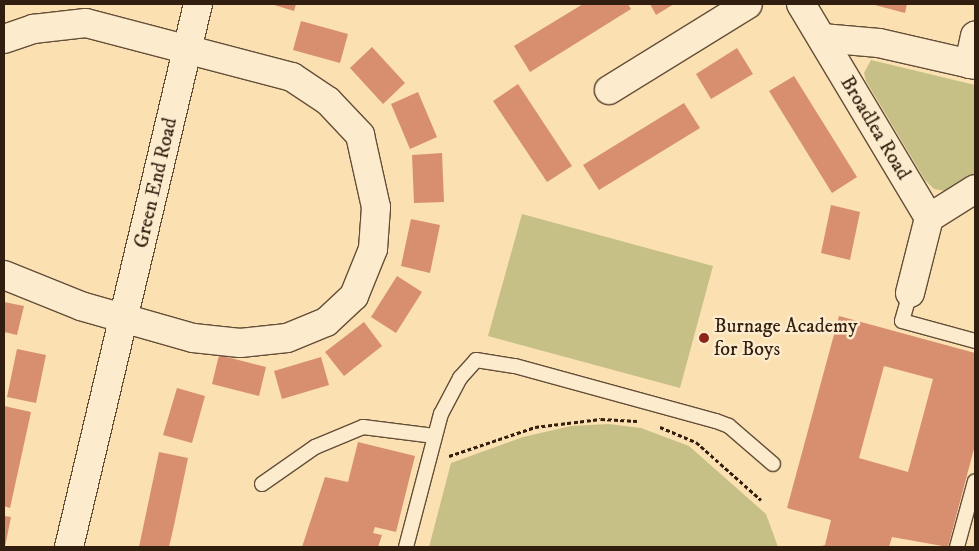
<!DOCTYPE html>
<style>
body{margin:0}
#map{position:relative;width:979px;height:551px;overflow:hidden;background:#fbe0b2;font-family:"IM FELL DW Pica",serif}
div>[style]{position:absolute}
.green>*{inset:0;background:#c6c087}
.building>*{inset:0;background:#d78f70}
.path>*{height:3px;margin-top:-1.5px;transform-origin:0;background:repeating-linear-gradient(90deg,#311e0f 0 4px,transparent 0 6.5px)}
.roads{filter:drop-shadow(1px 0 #644e38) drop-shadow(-1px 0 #644e38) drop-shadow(0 1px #644e38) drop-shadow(0 -1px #644e38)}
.service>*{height:14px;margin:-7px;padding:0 7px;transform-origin:7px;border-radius:7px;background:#fcebcd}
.minor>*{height:28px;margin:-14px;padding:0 14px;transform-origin:14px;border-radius:14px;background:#fcebcd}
.dots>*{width:14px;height:14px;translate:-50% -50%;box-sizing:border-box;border:2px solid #fcebcd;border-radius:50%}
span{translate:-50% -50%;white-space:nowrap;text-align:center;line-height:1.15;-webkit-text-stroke:5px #fcebcd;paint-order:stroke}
.street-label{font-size:20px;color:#311e0f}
.poi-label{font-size:20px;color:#311e0f}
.left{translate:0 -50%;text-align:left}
.frame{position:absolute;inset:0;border:5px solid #311e0f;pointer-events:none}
</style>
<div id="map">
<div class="green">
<div style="clip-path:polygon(871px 60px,975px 85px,975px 174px,945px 191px,934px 189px,925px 180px,866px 81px,864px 73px)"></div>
<div style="clip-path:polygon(522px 214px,713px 266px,680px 388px,488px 336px)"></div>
<div style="clip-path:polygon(609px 424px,641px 428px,689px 446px,766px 514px,778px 547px,429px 547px,451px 463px,523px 437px,571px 426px)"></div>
</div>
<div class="building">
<div style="clip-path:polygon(271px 4px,296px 4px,294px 11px)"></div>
<div style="clip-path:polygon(583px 4px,628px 4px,631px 9px,530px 72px,514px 46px)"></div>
<div style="clip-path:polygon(650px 4px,674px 4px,656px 15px)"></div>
<div style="clip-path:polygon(871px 4px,907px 4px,905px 13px)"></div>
<div style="clip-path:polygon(301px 21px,348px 34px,340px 63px,293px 50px)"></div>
<div style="clip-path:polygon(372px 47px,405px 83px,383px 104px,350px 68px)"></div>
<div style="clip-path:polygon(737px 48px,753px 74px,711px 99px,696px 74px)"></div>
<div style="clip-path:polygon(794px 76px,857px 177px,832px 193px,769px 91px)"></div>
<div style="clip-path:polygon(518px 84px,572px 166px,547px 182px,493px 101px)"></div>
<div style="clip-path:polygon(418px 92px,437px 137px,410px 149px,391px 104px)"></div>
<div style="clip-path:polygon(684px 103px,700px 128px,599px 190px,583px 165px)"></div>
<div style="clip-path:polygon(442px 153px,444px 202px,414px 203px,412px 155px)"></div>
<div style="clip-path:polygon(831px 205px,860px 212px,850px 260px,821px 253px)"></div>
<div style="clip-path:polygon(411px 219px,440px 225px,430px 273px,401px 266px)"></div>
<div style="clip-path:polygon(397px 276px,422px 292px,396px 333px,371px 317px)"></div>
<div style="clip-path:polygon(4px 302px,24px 306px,17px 335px,4px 332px)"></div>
<div style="clip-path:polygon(evenodd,839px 316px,975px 353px,975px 445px,948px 547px,892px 537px,889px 547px,818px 547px,825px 545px,831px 520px,787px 508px,839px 316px,884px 366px,933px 379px,908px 472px,859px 458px,884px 366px)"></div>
<div style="clip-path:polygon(364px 322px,382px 346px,344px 376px,325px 352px)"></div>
<div style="clip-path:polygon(17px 349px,46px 355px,36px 403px,7px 397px)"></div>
<div style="clip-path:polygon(219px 355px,266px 367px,259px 396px,212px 384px)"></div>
<div style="clip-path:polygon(321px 357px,329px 385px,282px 399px,274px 371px)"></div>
<div style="clip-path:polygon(177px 388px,205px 396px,192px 443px,163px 435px)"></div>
<div style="clip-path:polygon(4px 406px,31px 412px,10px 508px,4px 506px)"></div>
<div style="clip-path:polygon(358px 442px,415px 456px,396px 532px,375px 527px,373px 533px,382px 535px,378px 547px,302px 547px,325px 477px,348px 482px)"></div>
<div style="clip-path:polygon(159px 452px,188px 458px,173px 530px,169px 547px,139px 547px)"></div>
<div style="clip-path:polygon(4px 516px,11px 517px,5px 547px,4px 547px)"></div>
</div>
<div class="path">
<div style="left:660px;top:427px;width:39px;rotate:23deg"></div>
<div style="left:696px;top:442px;width:87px;rotate:41.7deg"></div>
<div style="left:449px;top:456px;width:91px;rotate:-18.6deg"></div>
<div style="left:535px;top:427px;width:66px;rotate:-6.9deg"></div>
<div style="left:601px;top:419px;width:36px;rotate:3deg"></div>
</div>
<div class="roads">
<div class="service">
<div style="left:910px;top:293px;width:29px;rotate:106deg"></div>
<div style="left:902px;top:321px;width:76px;rotate:15.3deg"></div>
<div style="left:262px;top:484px;width:65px;rotate:-34.9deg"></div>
<div style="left:315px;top:447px;width:52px;rotate:-22.6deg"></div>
<div style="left:363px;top:427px;width:72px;rotate:7.2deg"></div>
<div style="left:406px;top:547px;width:138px;rotate:-75.3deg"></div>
<div style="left:441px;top:414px;width:41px;rotate:-62.2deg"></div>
<div style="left:460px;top:378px;width:24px;rotate:-48deg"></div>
<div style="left:476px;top:360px;width:39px;rotate:9deg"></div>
<div style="left:515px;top:366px;width:208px;rotate:15.3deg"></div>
<div style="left:716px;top:421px;width:14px;rotate:21deg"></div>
<div style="left:729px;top:426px;width:58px;rotate:40.8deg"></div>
<div style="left:957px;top:547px;width:68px;rotate:-74.7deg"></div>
</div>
<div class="minor">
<div style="left:801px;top:4px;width:249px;rotate:59.1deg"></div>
<div style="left:929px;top:218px;width:54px;rotate:-32.2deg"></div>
<div style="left:822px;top:38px;width:57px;rotate:5deg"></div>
<div style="left:879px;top:43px;width:98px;rotate:12.9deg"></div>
<div style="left:4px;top:39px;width:31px;rotate:-19deg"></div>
<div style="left:33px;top:29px;width:53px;rotate:-6.5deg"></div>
<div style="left:86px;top:23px;width:213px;rotate:14.7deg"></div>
<div style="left:292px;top:77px;width:43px;rotate:33.7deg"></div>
<div style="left:328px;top:101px;width:47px;rotate:46.7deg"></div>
<div style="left:360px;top:135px;width:74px;rotate:77.5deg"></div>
<div style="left:376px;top:207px;width:42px;rotate:94.1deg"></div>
<div style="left:373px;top:249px;width:51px;rotate:112deg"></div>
<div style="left:354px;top:296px;width:38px;rotate:137deg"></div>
<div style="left:326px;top:322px;width:42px;rotate:157.7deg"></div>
<div style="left:287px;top:338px;width:47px;rotate:173.9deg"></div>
<div style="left:240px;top:343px;width:47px;rotate:-173.9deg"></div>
<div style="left:193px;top:338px;width:116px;rotate:-164.1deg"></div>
<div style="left:81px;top:306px;width:83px;rotate:-158.1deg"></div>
<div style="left:969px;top:64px;width:29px;rotate:-78deg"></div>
<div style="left:609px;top:90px;width:163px;rotate:-31.7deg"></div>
<div style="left:910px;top:293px;width:77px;rotate:-75.8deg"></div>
<div style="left:69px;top:547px;width:558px;rotate:-76.64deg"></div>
</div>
</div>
<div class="dots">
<div style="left:704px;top:338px;background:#8f2418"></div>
</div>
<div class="street-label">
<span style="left:875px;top:128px;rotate:59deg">Broadlea Road</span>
<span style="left:156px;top:183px;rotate:-77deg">Green End Road</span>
</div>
<div class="poi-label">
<span class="left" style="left:714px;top:338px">Burnage Academy<br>for Boys</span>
</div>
<div class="frame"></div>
</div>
